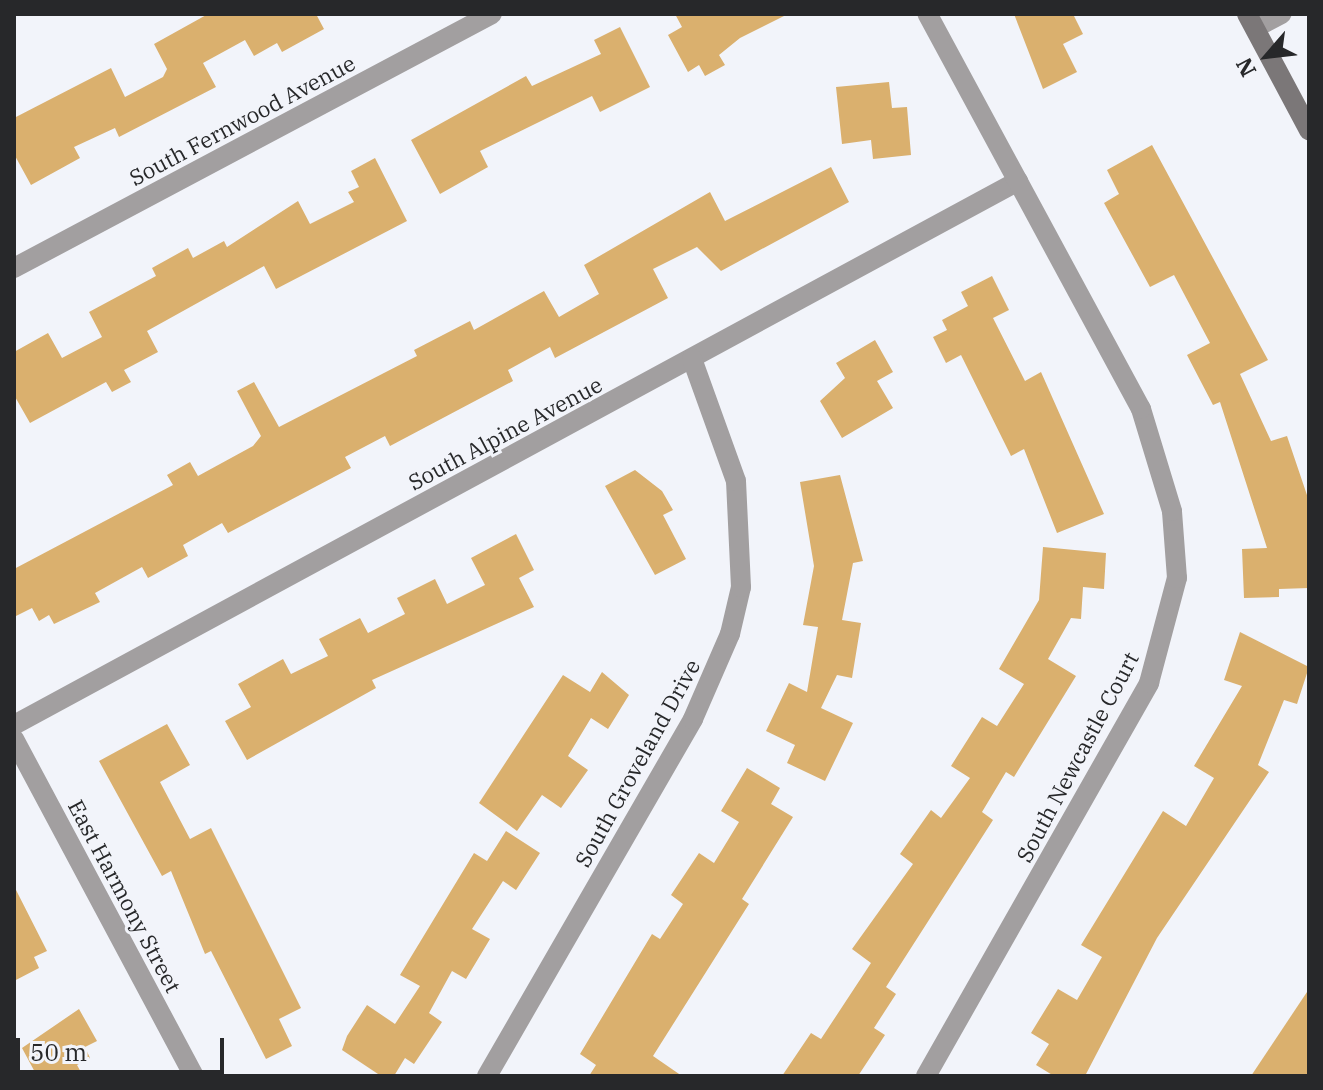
<!DOCTYPE html>
<style>
body{margin:0}
#map{position:relative;width:1323px;height:1090px;overflow:hidden;background:#f2f4fa;font-family:"IBM Plex Serif",serif}
div>[style]{position:absolute}
.building>*{inset:0;background:#dab06e}
.street>*{height:20px;margin:-10px;padding:0 10px;transform-origin:10px;border-radius:10px;background:#a29fa0}
.secondary>*{height:20px;margin:-10px;padding:0 10px;transform-origin:10px;border-radius:10px;background:#7b7778}
span{translate:-50% -50%;white-space:nowrap;text-align:center;line-height:1.15;-webkit-text-stroke:6px #f2f4fa;paint-order:stroke}
.street-label{font-size:22px;color:#27282a}
.frame{position:absolute;inset:0;border:16px solid #27282a;pointer-events:none}
.north{position:absolute;left:1227px;top:16px;width:80px;height:80px;-webkit-text-stroke:6px #f2f4fa;paint-order:stroke;rotate:242deg;font-size:22px;font-weight:700;line-height:32px;text-align:center;color:#27282a}
.north::after{content:'';display:block;margin:auto;width:28px;height:36px;background:#27282a;clip-path:polygon(50% 0,100% 100%,50% 72%,0 100%)}
.scale{position:absolute;left:16px;top:1038px;width:208px;height:36px;box-sizing:border-box;border:4px solid #27282a;border-top:0;padding-left:10px;font-size:24px;line-height:28px;white-space:nowrap;color:#27282a;-webkit-text-stroke:6px #f2f4fa;paint-order:stroke}
</style>
<div id="map">
<div class="building">
<div style="clip-path:polygon(208px 14px,316px 14px,324px 29px,282px 52px,277px 43px,254px 56px,245px 40px,203px 63px,216px 87px,119px 137px,115px 128px,74px 147px,80px 158px,31px 185px,14px 154px,14px 118px,111px 68px,125px 97px,163px 77px,167px 69px,154px 44px)"></div>
<div style="clip-path:polygon(675px 14px,788px 14px,740px 38px,719px 55px,725px 65px,705px 76px,699px 65px,688px 72px,668px 35px,682px 27px)"></div>
<div style="clip-path:polygon(1014px 14px,1073px 14px,1083px 34px,1063px 44px,1077px 72px,1043px 89px)"></div>
<div style="clip-path:polygon(620px 27px,650px 87px,600px 112px,592px 96px,480px 151px,488px 167px,440px 194px,411px 140px,526px 76px,532px 86px,601px 54px,594px 40px)"></div>
<div style="clip-path:polygon(889px 82px,892px 108px,907px 107px,911px 155px,873px 159px,871px 140px,842px 144px,836px 87px)"></div>
<div style="clip-path:polygon(1152px 145px,1268px 360px,1240px 374px,1271px 441px,1287px 436px,1309px 501px,1309px 588px,1279px 589px,1279px 597px,1244px 598px,1242px 549px,1267px 548px,1220px 402px,1213px 405px,1187px 355px,1210px 343px,1174px 275px,1150px 287px,1104px 203px,1119px 194px,1107px 170px)"></div>
<div style="clip-path:polygon(375px 158px,407px 221px,276px 289px,264px 266px,147px 331px,158px 352px,124px 370px,131px 382px,112px 392px,106px 382px,30px 423px,14px 395px,14px 352px,48px 333px,62px 358px,102px 337px,89px 312px,156px 276px,152px 268px,188px 248px,193px 258px,224px 241px,227px 247px,298px 201px,310px 224px,354px 202px,348px 192px,359px 187px,351px 171px)"></div>
<div style="clip-path:polygon(831px 167px,849px 202px,721px 271px,697px 247px,653px 269px,668px 298px,555px 358px,550px 347px,508px 370px,513px 381px,390px 446px,385px 436px,345px 457px,351px 468px,228px 533px,222px 523px,183px 545px,188px 556px,148px 578px,142px 567px,95px 593px,100px 602px,54px 624px,49px 615px,39px 621px,32px 608px,14px 617px,14px 569px,173px 485px,167px 475px,190px 462px,198px 476px,253px 446px,261px 436px,237px 391px,254px 382px,279px 427px,417px 356px,414px 350px,470px 321px,474px 330px,544px 291px,559px 317px,599px 294px,584px 265px,710px 192px,725px 221px)"></div>
<div style="clip-path:polygon(992px 276px,1009px 310px,993px 318px,1025px 381px,1041px 372px,1104px 514px,1057px 533px,1024px 449px,1011px 456px,961px 355px,946px 363px,933px 337px,947px 330px,942px 320px,968px 306px,961px 292px)"></div>
<div style="clip-path:polygon(875px 340px,893px 372px,877px 381px,893px 408px,842px 438px,820px 401px,845px 378px,836px 363px)"></div>
<div style="clip-path:polygon(635px 470px,662px 491px,673px 510px,663px 515px,686px 559px,655px 575px,605px 486px)"></div>
<div style="clip-path:polygon(840px 475px,863px 561px,853px 563px,842px 620px,861px 623px,852px 678px,837px 675px,821px 708px,853px 723px,825px 781px,787px 763px,795px 745px,766px 731px,789px 683px,807px 692px,818px 627px,803px 625px,814px 566px,800px 482px)"></div>
<div style="clip-path:polygon(516px 534px,534px 570px,519px 578px,534px 607px,372px 680px,376px 688px,247px 760px,225px 721px,251px 707px,238px 684px,283px 659px,291px 674px,328px 656px,319px 639px,360px 618px,368px 633px,405px 614px,397px 598px,435px 579px,447px 604px,485px 585px,471px 558px)"></div>
<div style="clip-path:polygon(1043px 547px,1106px 553px,1104px 589px,1083px 587px,1081px 619px,1071px 618px,1048px 659px,1076px 676px,1014px 777px,1006px 772px,982px 812px,993px 820px,886px 987px,896px 994px,874px 1028px,885px 1035px,858px 1076px,782px 1076px,811px 1033px,821px 1039px,871px 963px,852px 949px,913px 864px,900px 854px,931px 810px,941px 818px,970px 778px,951px 766px,982px 717px,997px 726px,1024px 684px,999px 669px,1039px 600px)"></div>
<div style="clip-path:polygon(1240px 632px,1309px 667px,1297px 704px,1284px 700px,1258px 765px,1269px 772px,1157px 938px,1085px 1076px,1054px 1076px,1036px 1065px,1049px 1044px,1031px 1033px,1058px 989px,1077px 1000px,1102px 957px,1081px 945px,1163px 811px,1186px 826px,1214px 778px,1194px 766px,1242px 686px,1224px 680px)"></div>
<div style="clip-path:polygon(602px 672px,629px 695px,608px 729px,591px 718px,568px 756px,588px 770px,561px 808px,542px 795px,517px 831px,479px 803px,563px 675px,590px 692px)"></div>
<div style="clip-path:polygon(167px 724px,190px 765px,160px 782px,190px 839px,211px 828px,301px 1008px,279px 1019px,292px 1046px,266px 1059px,211px 951px,205px 954px,171px 871px,162px 876px,99px 761px)"></div>
<div style="clip-path:polygon(747px 768px,780px 788px,771px 804px,793px 817px,742px 899px,749px 904px,653px 1056px,682px 1076px,589px 1076px,596px 1065px,580px 1054px,652px 934px,660px 939px,683px 904px,671px 895px,699px 853px,714px 863px,739px 822px,721px 811px)"></div>
<div style="clip-path:polygon(506px 831px,540px 853px,516px 890px,503px 881px,472px 929px,490px 939px,466px 979px,452px 971px,429px 1013px,442px 1022px,414px 1064px,405px 1058px,394px 1076px,381px 1076px,342px 1050px,347px 1036px,367px 1005px,395px 1024px,420px 986px,400px 975px,474px 853px,487px 861px)"></div>
<div style="clip-path:polygon(14px 886px,47px 951px,34px 957px,39px 968px,14px 981px)"></div>
<div style="clip-path:polygon(1309px 989px,1309px 1076px,1251px 1076px)"></div>
<div style="clip-path:polygon(79px 1009px,97px 1041px,85px 1047px,90px 1058px,77px 1065px,83px 1076px,37px 1076px,22px 1048px)"></div>
</div>
<div class="street">
<div style="left:1255px;top:28px;width:30px;rotate:-28deg"></div>
<div style="left:14px;top:268px;width:541px;rotate:-27.99deg"></div>
<div style="left:14px;top:725px;width:1142px;rotate:-28.45deg"></div>
<div style="left:14px;top:739px;width:382px;rotate:61.9deg"></div>
<div style="left:487px;top:1076px;width:412px;rotate:-60deg"></div>
<div style="left:693px;top:719px;width:93px;rotate:-66.5deg"></div>
<div style="left:730px;top:634px;width:48px;rotate:-76.8deg"></div>
<div style="left:741px;top:587px;width:106px;rotate:-92.7deg"></div>
<div style="left:736px;top:481px;width:130px;rotate:-109.8deg"></div>
<div style="left:926px;top:1076px;width:452px;rotate:-60.4deg"></div>
<div style="left:1149px;top:683px;width:109px;rotate:-75.1deg"></div>
<div style="left:1177px;top:578px;width:67px;rotate:-94.3deg"></div>
<div style="left:1172px;top:511px;width:107px;rotate:-106.9deg"></div>
<div style="left:1141px;top:409px;width:449px;rotate:-118.4deg"></div>
</div>
<div class="secondary">
<div style="left:1247px;top:14px;width:132px;rotate:61.9deg"></div>
</div>
<div class="street-label">
<span style="left:242px;top:120px;rotate:-28deg">South Fernwood Avenue</span>
<span style="left:505px;top:433px;rotate:-28deg">South Alpine Avenue</span>
<span style="left:1077px;top:757px;rotate:-62deg">South Newcastle Court</span>
<span style="left:637px;top:763px;rotate:-61deg">South Groveland Drive</span>
<span style="left:125px;top:896px;rotate:62deg">East Harmony Street</span>
</div>
<div class="frame"></div>
<div class="north">N</div>
<div class="scale">50 m</div>
</div>
